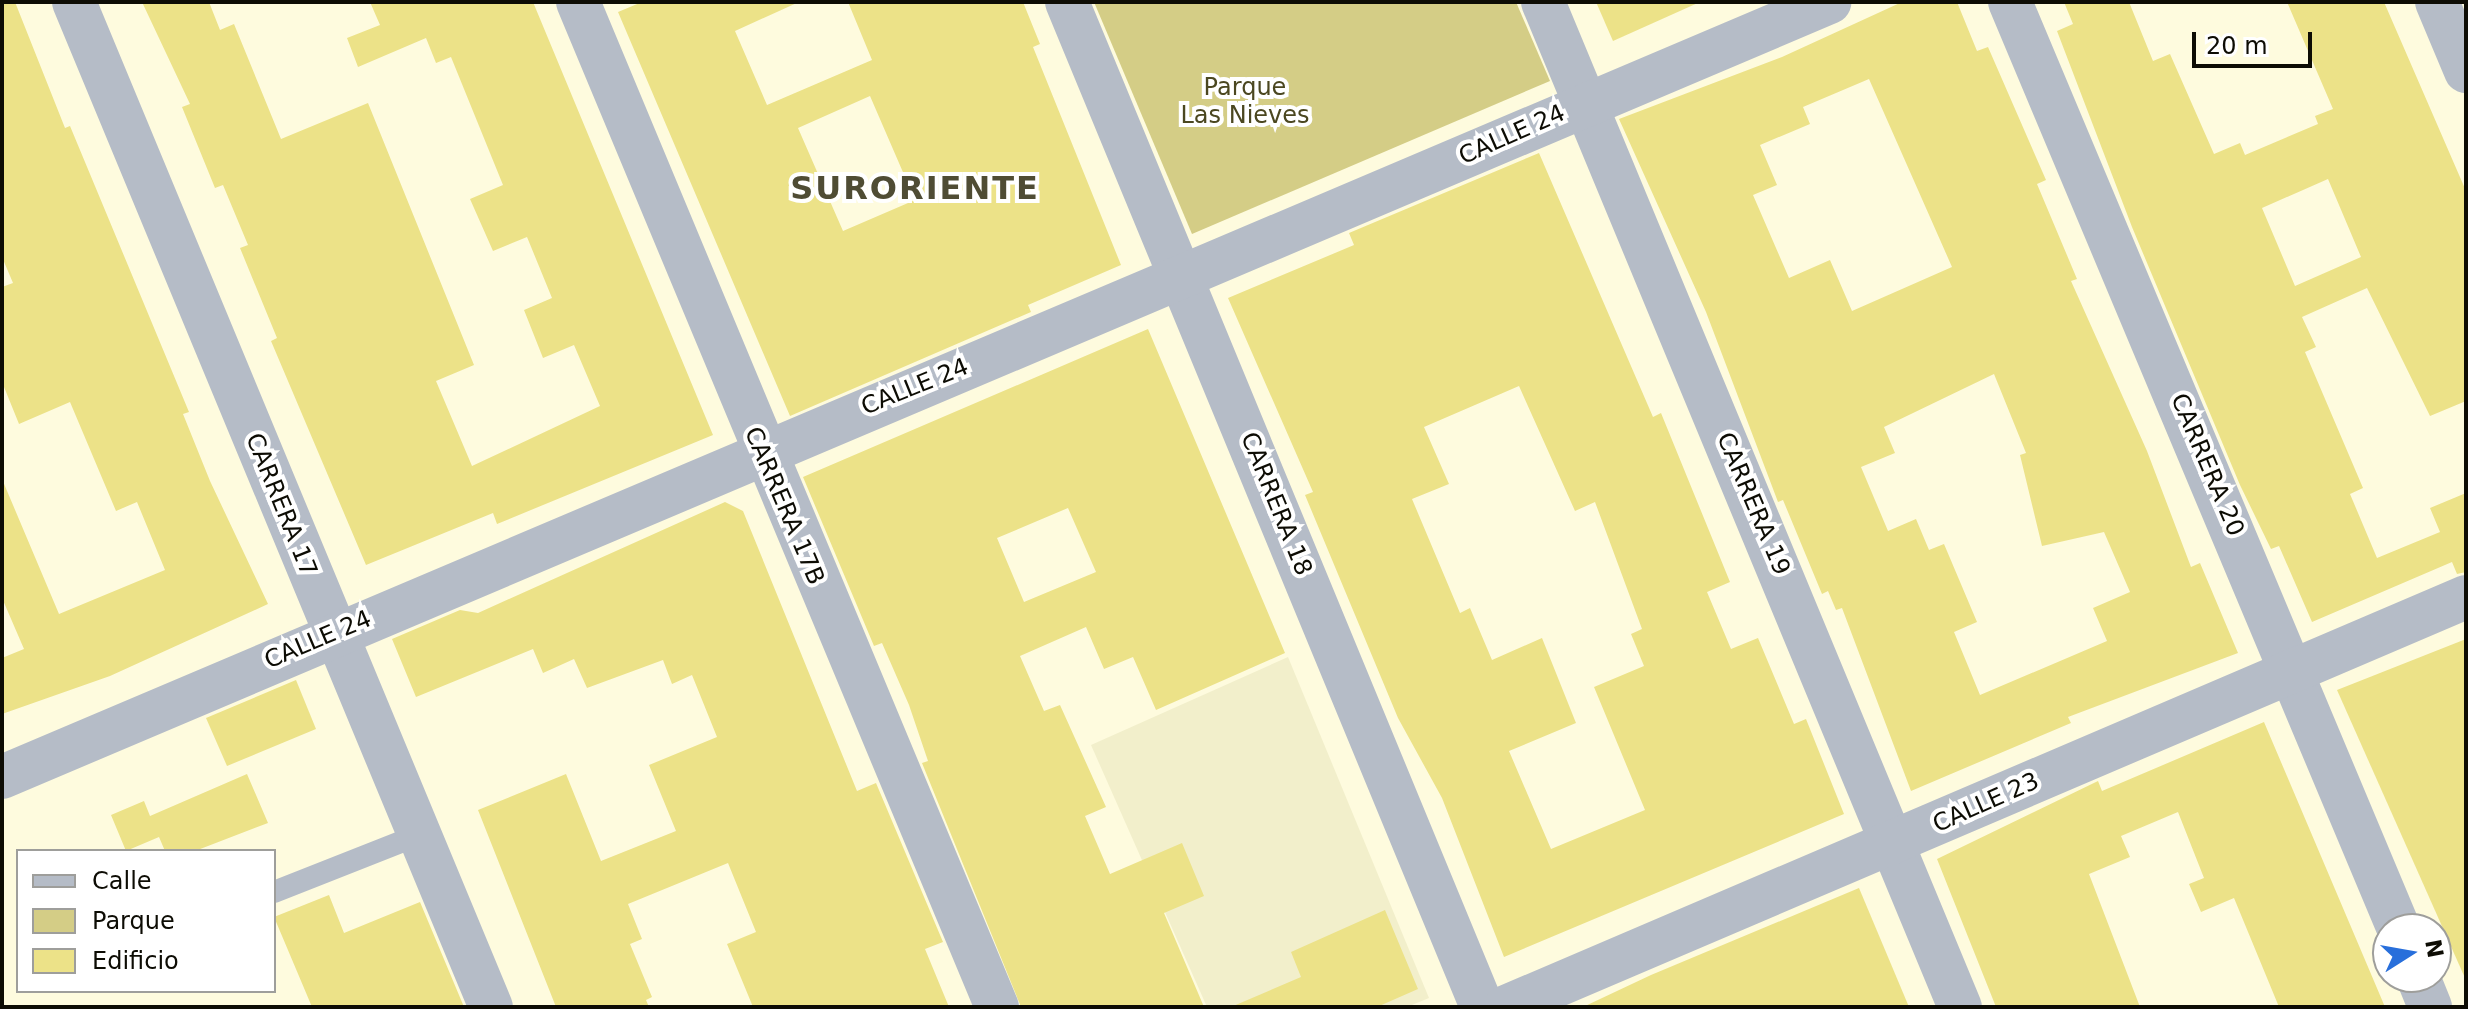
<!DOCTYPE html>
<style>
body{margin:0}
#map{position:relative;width:2468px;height:1009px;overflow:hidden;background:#fefbde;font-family:"DejaVu Sans",sans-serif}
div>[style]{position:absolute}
.built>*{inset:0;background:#f2efcb}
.green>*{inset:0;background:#d4cd86}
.building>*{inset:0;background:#ece288}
.service>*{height:22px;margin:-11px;padding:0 11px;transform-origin:11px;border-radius:11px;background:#b5bcc7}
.minor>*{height:44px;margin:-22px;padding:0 22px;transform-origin:22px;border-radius:22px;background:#b5bcc7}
.tertiary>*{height:44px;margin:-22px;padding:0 22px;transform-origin:22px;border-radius:22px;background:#b5bcc7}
span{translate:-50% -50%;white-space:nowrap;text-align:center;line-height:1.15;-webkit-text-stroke:8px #fff;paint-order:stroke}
.park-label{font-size:24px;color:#4b4720}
.street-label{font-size:24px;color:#0d0c04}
.district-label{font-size:32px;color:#4f4c34;font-weight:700;letter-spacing:2px}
.frame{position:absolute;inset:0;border:4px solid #0d0c04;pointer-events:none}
.legend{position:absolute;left:16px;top:849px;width:260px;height:144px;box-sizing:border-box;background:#fff;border:2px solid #9e9e9b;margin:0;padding:10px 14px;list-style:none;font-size:24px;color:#0d0c04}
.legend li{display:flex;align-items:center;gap:16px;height:40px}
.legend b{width:40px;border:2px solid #9e9e9b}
.north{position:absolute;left:2372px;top:913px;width:80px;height:80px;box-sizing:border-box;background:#fff;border:2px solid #9e9e9b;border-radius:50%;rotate:79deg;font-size:22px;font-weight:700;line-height:32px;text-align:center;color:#0d0c04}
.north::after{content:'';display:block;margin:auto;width:28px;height:36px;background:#286fdb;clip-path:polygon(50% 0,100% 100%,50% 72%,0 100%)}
.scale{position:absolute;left:2192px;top:32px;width:120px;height:36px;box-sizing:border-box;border:4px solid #0d0c04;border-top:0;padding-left:10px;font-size:24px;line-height:28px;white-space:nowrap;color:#0d0c04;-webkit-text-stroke:6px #fff;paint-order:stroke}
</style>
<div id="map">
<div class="built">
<div style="clip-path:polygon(1288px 657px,1429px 998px,1407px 1007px,1207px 1007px,1091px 745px)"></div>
</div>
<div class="green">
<div style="clip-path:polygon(1094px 2px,1516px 2px,1550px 81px,1192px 234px)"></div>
</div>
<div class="building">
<div style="clip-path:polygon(2px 2px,15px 2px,65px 128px,70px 126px,189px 412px,183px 414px,210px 481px,268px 604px,110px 676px,2px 714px,2px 658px,24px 649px,2px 598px,2px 479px,59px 614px,165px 570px,137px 502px,116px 511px,70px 402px,19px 424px,2px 382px,2px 287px,13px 283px,2px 257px)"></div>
<div style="clip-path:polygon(142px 2px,209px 2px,220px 30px,234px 24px,281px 139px,368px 103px,474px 365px,436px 381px,472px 466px,600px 406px,574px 345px,543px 358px,524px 310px,552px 298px,527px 237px,493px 251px,470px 199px,503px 185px,451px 57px,436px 63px,426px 38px,358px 67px,347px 38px,380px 25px,370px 2px,533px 2px,713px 435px,497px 524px,493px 513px,366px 565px,271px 341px,277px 338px,240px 248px,248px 245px,223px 185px,215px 188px,182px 107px,190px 104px)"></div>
<div style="clip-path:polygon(evenodd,642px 2px,799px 2px,735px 31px,767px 105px,872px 60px,848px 2px,1023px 2px,1040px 44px,1033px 47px,1121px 265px,1028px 305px,1031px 312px,790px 416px,618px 12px,642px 2px,870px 96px,915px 200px,843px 231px,798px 128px,870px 96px)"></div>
<div style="clip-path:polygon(1596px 2px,1700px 2px,1613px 41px)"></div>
<div style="clip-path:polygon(evenodd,1902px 2px,1957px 2px,1977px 51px,1988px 47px,2046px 180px,2037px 184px,2077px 279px,2071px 281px,2147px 451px,2191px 567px,2200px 563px,2238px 653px,2068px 717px,2071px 723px,1911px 791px,1842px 608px,1836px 610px,1828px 591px,1822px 594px,1783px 500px,1778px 502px,1706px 312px,1619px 119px,1782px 57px,1902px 2px,1869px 79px,1952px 267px,1852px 311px,1830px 260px,1789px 278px,1753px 195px,1777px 185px,1760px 145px,1810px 124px,1803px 107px,1869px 79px,1902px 2px,1994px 374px,2026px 453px,2020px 455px,2042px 546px,2104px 532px,2130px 592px,2093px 608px,2107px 641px,1980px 695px,1954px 632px,1977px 622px,1944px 544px,1929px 550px,1916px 519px,1888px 531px,1861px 467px,1895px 453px,1884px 427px,1994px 374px)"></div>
<div style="clip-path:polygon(evenodd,2064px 2px,2129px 2px,2153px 61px,2170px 54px,2214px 154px,2240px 143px,2245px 155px,2318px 124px,2315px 116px,2333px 109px,2287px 2px,2384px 2px,2466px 191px,2466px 401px,2430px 416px,2367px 288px,2302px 317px,2316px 347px,2305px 352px,2363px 488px,2350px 494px,2377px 558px,2440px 532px,2430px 508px,2466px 493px,2466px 572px,2457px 574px,2452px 562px,2312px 622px,2279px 546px,2271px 549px,2240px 485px,2132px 227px,2057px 31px,2073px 24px,2064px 2px,2328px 179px,2361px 257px,2295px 286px,2262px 208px,2328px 179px)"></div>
<div style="clip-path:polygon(evenodd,1539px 153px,1653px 417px,1661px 413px,1730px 582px,1707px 592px,1731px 649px,1758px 638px,1794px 724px,1806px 719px,1844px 814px,1504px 957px,1442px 798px,1398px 718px,1305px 495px,1313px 492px,1228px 298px,1354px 245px,1349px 233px,1539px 153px,1519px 386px,1575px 511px,1595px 502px,1642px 629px,1631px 634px,1644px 666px,1594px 687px,1645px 810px,1551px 849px,1509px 751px,1576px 723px,1542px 638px,1492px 660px,1470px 608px,1460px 613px,1412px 499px,1449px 484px,1424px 427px,1519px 386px)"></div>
<div style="clip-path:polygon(evenodd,1148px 329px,1285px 653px,1156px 710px,1133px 657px,1104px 669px,1086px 627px,1020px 656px,1044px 711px,1060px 705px,1106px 807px,1085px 816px,1110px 874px,1182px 843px,1204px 896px,1164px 913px,1204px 1007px,1021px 1007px,922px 763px,928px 761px,909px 705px,882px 643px,874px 646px,803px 477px,1148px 329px,1068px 508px,1096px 572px,1024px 602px,997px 538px,1068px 508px)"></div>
<div style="clip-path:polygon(725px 502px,743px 511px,857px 791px,876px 783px,943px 942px,925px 949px,949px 1007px,753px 1007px,727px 944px,756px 932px,728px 863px,628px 904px,642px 939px,630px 944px,652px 997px,646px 1000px,649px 1007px,556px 1007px,478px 810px,566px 774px,601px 861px,676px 831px,649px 765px,717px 737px,692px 675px,672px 684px,663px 660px,587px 688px,574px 659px,543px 673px,533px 649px,416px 697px,392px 639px,460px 610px,478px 613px)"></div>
<div style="clip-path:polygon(2466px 639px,2466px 978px,2465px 978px,2337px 690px)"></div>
<div style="clip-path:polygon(296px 680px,316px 729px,227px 766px,206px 718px)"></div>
<div style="clip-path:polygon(2264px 722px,2385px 1007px,2279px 1007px,2234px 898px,2201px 912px,2189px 884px,2204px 878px,2178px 812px,2121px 836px,2130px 857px,2089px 874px,2140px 1007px,1996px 1007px,1937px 859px,2098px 781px,2102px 791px)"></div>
<div style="clip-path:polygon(247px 774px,268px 823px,195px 851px,165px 851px,159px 837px,126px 851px,111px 815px,144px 801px,150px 816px)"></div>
<div style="clip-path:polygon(1859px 888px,1909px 1007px,1583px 1007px,1651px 975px)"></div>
<div style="clip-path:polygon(329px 895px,344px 933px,420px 902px,464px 1007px,312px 1007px,274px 917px)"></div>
<div style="clip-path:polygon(1385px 910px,1418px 989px,1377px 1007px,1231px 1007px,1301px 977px,1291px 952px)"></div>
</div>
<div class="service">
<div style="left:274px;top:892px;width:156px;rotate:-21.5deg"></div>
</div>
<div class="minor">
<div style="left:74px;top:2px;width:1088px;rotate:67.47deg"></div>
<div style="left:578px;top:2px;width:1089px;rotate:67.37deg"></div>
<div style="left:1067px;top:2px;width:1087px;rotate:67.56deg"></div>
<div style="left:1543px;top:2px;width:1088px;rotate:67.47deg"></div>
<div style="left:2010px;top:2px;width:1005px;rotate:67.24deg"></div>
<div style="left:2437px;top:2px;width:75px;rotate:67.2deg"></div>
<div style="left:2418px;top:977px;width:32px;rotate:68deg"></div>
<div style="left:1506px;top:1007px;width:1044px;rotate:-23.13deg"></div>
</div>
<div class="tertiary">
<div style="left:2px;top:777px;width:1985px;rotate:-22.98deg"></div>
</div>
<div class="park-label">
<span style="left:1245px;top:102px">Parque<br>Las Nieves</span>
</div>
<div class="street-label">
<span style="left:1512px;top:135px;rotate:-24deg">CALLE 24</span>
<span style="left:915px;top:387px;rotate:-22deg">CALLE 24</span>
<span style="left:2207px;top:465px;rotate:67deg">CARRERA 20</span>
<span style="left:1276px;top:504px;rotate:68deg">CARRERA 18</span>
<span style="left:1753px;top:504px;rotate:67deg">CARRERA 19</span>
<span style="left:281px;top:505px;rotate:68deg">CARRERA 17</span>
<span style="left:784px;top:506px;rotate:67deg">CARRERA 17B</span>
<span style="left:318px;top:640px;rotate:-23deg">CALLE 24</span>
<span style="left:1986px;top:803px;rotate:-24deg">CALLE 23</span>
</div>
<div class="district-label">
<span style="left:915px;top:188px">SURORIENTE</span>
</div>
<div class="frame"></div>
<ul class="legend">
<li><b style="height:10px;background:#b5bcc7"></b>Calle</li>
<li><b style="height:22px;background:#d4cd86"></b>Parque</li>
<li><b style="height:22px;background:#ece288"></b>Edificio</li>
</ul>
<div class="north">N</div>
<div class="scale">20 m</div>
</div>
